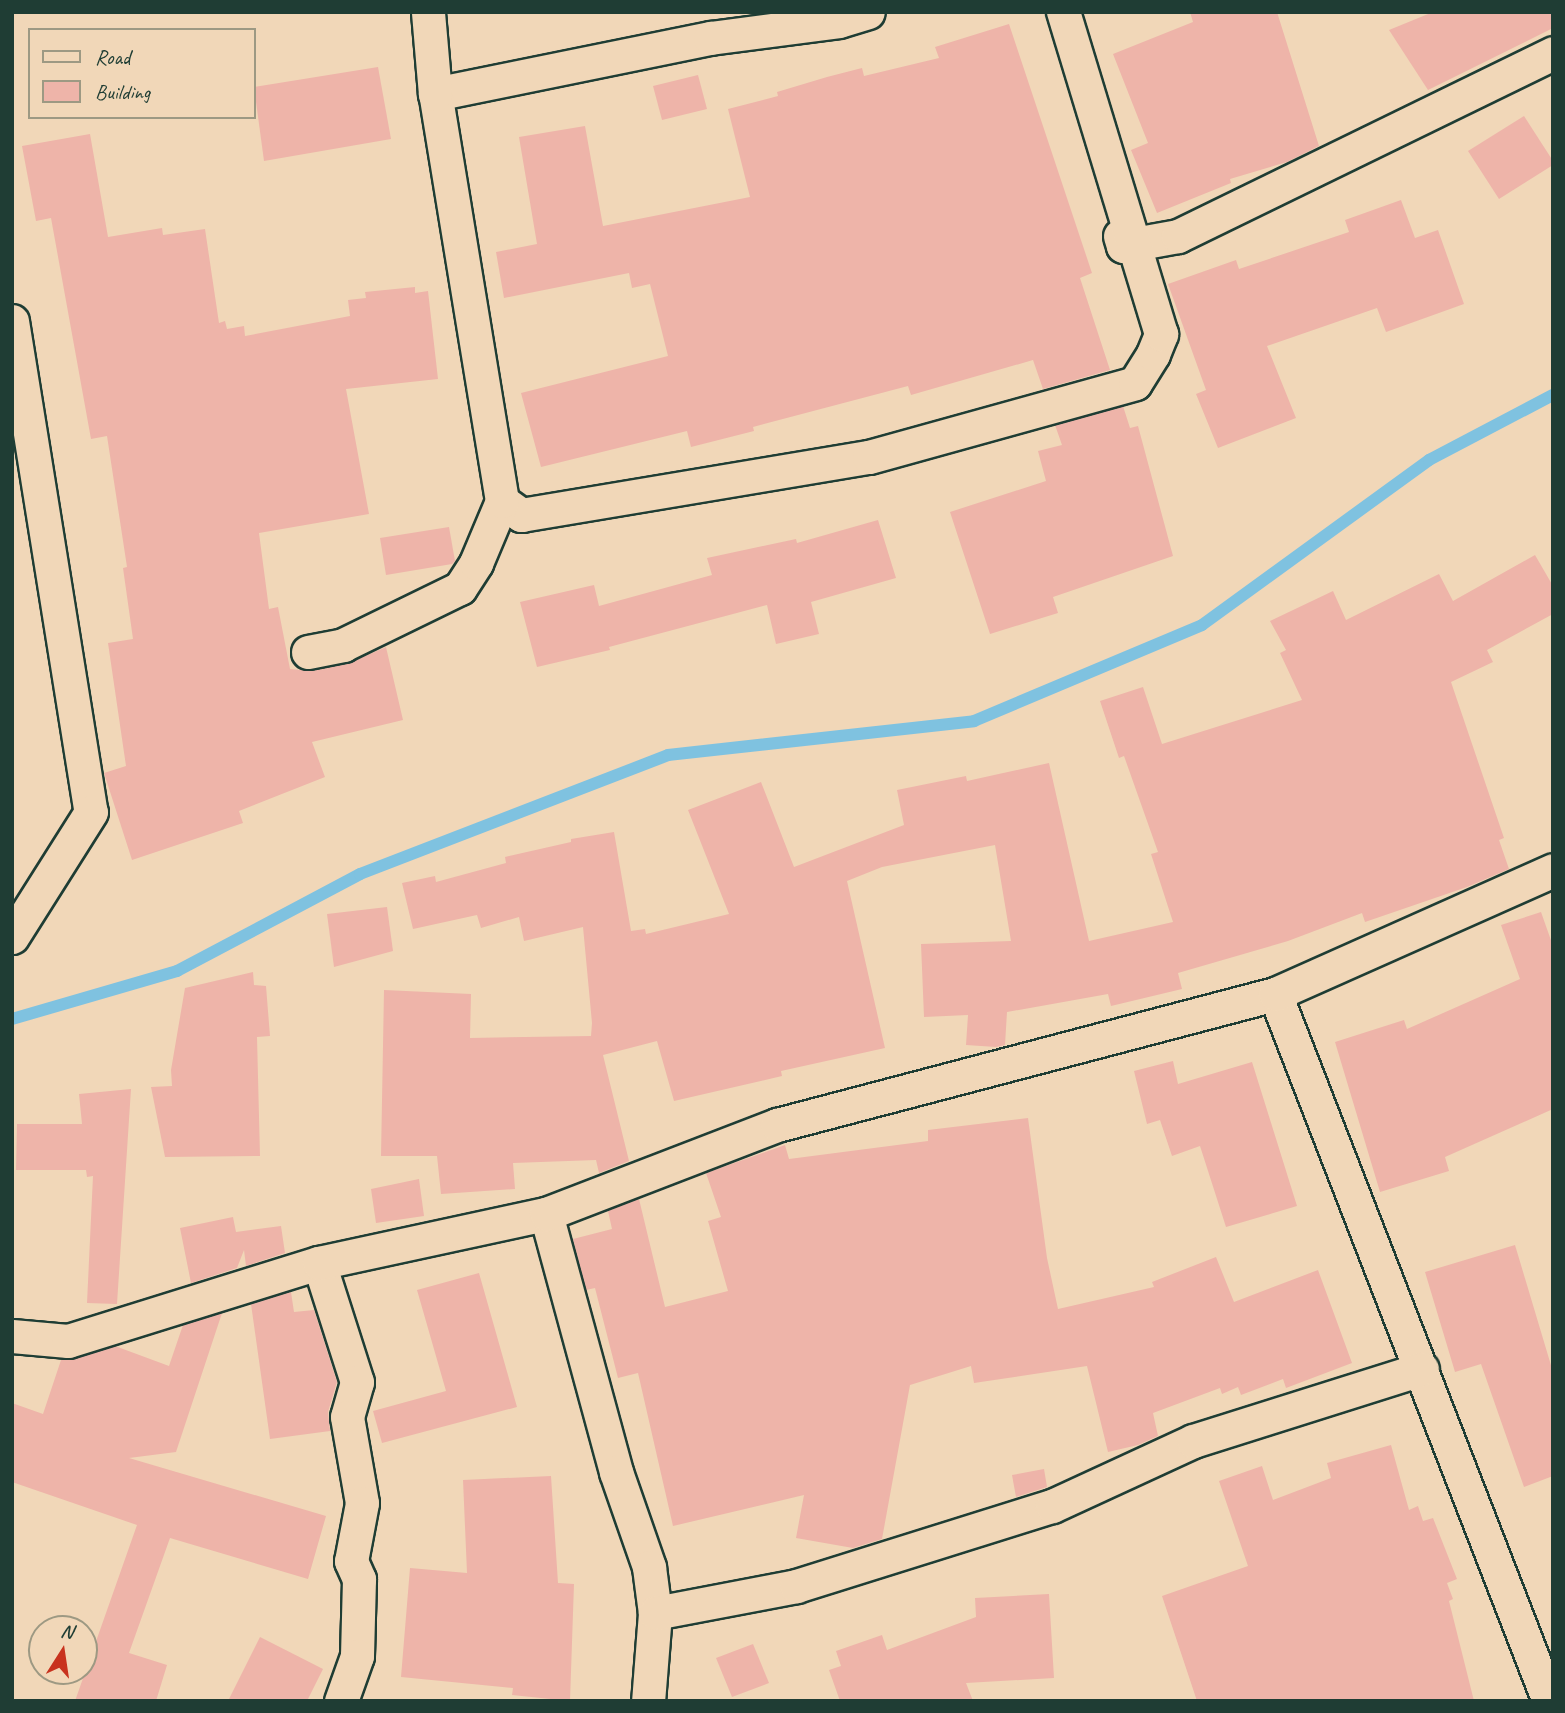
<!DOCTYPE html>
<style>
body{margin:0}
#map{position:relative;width:1565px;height:1713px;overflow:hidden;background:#f1d7b8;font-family:Caveat,sans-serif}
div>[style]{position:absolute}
.stream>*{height:12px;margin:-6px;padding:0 6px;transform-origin:6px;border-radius:6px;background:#7fc2e0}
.building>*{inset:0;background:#eeb4a9}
.roads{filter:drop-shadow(2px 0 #1f3d34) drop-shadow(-2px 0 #1f3d34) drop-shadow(0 2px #1f3d34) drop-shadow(0 -2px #1f3d34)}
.street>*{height:33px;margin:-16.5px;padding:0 16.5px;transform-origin:16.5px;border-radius:16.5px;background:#f1d7b8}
span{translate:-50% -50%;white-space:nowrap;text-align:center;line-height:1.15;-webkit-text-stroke:5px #f1d7b8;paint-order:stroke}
.frame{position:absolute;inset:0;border:14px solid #1f3d34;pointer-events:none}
.legend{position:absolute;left:28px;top:28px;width:228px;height:91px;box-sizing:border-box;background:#f1d7b8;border:2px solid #9d9983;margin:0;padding:9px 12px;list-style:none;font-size:21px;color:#1f3d34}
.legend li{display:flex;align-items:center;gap:14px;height:35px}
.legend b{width:35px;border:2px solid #9d9983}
.north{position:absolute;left:28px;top:1615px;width:70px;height:70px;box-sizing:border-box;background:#f1d7b8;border:2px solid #9d9983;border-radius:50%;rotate:12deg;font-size:19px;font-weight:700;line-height:28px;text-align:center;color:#1f3d34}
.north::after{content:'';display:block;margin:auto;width:24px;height:32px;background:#c8321e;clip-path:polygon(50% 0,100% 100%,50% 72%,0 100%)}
</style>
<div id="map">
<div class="stream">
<div style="left:12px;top:1019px;width:172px;rotate:-16.2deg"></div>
<div style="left:177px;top:971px;width:207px;rotate:-27.9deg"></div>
<div style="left:360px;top:874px;width:330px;rotate:-21.1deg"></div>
<div style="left:668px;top:755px;width:308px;rotate:-6.3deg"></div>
<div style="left:974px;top:721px;width:247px;rotate:-22.8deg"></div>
<div style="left:1202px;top:625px;width:281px;rotate:-36deg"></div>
<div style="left:1429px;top:460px;width:140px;rotate:-27.7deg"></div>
</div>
<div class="building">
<div style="clip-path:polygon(1190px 12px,1277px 12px,1319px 146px,1287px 162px,1230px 179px,1231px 183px,1157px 213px,1131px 150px,1148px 143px,1113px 54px,1193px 22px)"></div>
<div style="clip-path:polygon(1433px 12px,1553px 12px,1553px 28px,1428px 90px,1389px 30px)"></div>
<div style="clip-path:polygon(1009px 24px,1092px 273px,1080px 278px,1110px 370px,1043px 389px,1033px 360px,911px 395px,908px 386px,753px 427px,754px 431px,691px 447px,687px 431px,541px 467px,521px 393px,668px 356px,650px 284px,632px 288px,629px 273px,504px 298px,496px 252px,537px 244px,519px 137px,585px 126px,603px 226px,750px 197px,728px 109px,778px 96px,777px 92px,827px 77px,862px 68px,864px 76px,939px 58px,935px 47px)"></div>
<div style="clip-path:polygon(378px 67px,391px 139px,264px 161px,254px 87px)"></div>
<div style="clip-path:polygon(698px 75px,707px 109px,662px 120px,653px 86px)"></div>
<div style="clip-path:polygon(1524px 116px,1553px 161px,1553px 165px,1499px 199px,1468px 151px)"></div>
<div style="clip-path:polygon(90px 134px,108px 237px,162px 228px,163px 235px,205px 229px,219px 323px,225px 321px,227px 329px,244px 326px,245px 336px,350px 316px,348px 300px,366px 298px,365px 292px,415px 287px,415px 293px,428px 291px,438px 379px,346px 389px,369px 514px,259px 533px,269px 609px,278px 607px,290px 669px,312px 671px,347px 664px,386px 647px,403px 720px,312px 742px,325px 777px,239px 811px,243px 823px,132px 860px,104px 773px,126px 766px,108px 643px,133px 639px,123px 568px,127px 567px,107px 436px,91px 439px,51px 218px,36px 221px,22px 146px)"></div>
<div style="clip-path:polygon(1401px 200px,1415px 238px,1438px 230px,1464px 304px,1386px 332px,1377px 308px,1267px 346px,1296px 418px,1218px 448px,1196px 394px,1206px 390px,1168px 284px,1236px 260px,1239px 269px,1349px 232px,1345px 220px)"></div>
<div style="clip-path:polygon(1123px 406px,1130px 428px,1138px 426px,1173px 556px,1053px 597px,1058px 613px,990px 634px,950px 512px,1046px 481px,1038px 451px,1062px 445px,1055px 425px)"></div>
<div style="clip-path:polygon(878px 520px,896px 578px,811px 602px,819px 634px,776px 644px,767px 605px,609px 647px,610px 650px,537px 667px,520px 602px,594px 585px,599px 606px,712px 575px,707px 558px,796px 539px,797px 543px)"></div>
<div style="clip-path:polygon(449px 527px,455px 561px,452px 564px,386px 575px,380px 538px)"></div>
<div style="clip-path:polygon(1535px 555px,1553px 586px,1553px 614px,1487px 650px,1493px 662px,1451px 682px,1504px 838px,1499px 840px,1509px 869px,1467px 887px,1365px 922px,1362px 913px,1288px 941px,1178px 973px,1182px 989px,1111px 1006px,1108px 994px,1007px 1012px,1005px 1045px,996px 1047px,966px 1045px,968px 1015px,924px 1017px,921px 944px,1011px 941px,995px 845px,882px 867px,847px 881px,885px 1048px,781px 1071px,782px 1076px,674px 1101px,657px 1041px,603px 1055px,629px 1161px,599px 1173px,596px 1160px,513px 1163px,515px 1189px,441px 1194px,437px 1156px,381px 1156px,384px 990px,471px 994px,470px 1038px,591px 1036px,592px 1023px,583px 927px,524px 941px,519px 917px,481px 928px,477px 915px,413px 929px,402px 883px,435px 876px,436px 882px,506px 863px,505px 857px,571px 842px,571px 839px,614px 832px,631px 931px,645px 929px,646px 934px,729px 914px,688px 810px,761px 782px,794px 867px,904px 825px,897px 790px,966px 776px,967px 781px,1049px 763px,1089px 941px,1173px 922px,1151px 854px,1158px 852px,1124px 756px,1119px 758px,1100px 701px,1143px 687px,1162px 744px,1302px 700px,1280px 653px,1286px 650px,1270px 621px,1333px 591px,1346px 620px,1439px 574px,1453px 601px)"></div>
<div style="clip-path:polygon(387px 907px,393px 951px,334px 967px,327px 914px)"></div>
<div style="clip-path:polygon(1541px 912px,1553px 946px,1553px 1109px,1445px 1157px,1449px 1171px,1380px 1192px,1335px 1042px,1404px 1020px,1407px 1029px,1520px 979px,1501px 925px)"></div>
<div style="clip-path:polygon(253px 972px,254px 985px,266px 986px,270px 1036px,257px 1037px,260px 1156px,165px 1157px,151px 1087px,172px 1086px,171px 1070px,185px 988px)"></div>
<div style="clip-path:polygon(1173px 1061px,1178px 1084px,1252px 1062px,1297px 1206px,1226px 1227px,1200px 1146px,1172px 1156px,1160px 1120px,1147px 1124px,1134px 1071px)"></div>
<div style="clip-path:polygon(131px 1089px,117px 1304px,87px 1303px,93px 1176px,87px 1177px,86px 1170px,16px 1170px,17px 1124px,82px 1124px,79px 1094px)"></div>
<div style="clip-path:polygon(1028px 1118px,1047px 1258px,1058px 1309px,1154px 1287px,1152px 1282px,1216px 1257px,1234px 1302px,1318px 1270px,1352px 1363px,1286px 1388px,1283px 1379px,1241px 1395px,1238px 1387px,1222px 1394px,1220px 1388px,1153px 1413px,1158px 1436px,1138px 1445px,1108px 1452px,1087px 1366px,974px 1383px,971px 1366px,910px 1385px,882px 1539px,853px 1548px,796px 1538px,804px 1495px,673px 1526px,638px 1373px,618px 1378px,595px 1288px,586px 1290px,573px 1239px,612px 1229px,608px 1211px,639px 1199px,665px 1307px,728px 1291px,708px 1221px,721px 1217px,706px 1173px,785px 1145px,789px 1159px,928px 1141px,928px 1130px)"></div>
<div style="clip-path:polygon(419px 1179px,424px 1216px,376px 1223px,371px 1189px)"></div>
<div style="clip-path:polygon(233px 1217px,236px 1232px,281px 1226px,285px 1253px,246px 1266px,244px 1250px,237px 1268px,191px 1283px,180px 1228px)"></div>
<div style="clip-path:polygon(1515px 1245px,1553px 1372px,1553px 1476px,1524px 1487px,1481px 1364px,1455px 1372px,1425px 1272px)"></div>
<div style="clip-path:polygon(479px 1273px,517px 1407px,382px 1443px,373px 1411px,446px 1391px,417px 1290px)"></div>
<div style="clip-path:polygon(291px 1292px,294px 1312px,314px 1310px,337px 1382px,328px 1412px,330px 1431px,270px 1439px,251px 1304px)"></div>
<div style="clip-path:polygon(222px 1313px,176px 1452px,129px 1458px,326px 1516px,308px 1579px,170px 1538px,129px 1653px,167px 1665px,156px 1701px,75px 1701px,137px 1525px,12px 1482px,12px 1403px,43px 1414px,61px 1360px,74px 1359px,115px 1346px,169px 1366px,183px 1325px)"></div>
<div style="clip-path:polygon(1391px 1445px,1409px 1510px,1418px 1506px,1423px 1521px,1433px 1518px,1457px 1579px,1447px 1583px,1453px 1599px,1449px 1601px,1474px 1701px,1197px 1701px,1162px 1596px,1248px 1566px,1219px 1481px,1262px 1466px,1273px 1500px,1331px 1478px,1327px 1463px)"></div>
<div style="clip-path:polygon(1044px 1469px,1047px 1487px,1016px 1497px,1012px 1475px)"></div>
<div style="clip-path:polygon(551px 1476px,558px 1583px,574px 1584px,570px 1701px,512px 1695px,513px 1688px,401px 1677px,410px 1568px,467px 1573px,463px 1480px)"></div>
<div style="clip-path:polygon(1049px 1594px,1054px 1678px,966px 1683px,973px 1701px,840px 1701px,829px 1670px,841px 1666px,836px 1651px,882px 1635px,887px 1650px,976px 1617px,975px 1598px)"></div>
<div style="clip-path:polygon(260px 1637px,323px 1669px,307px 1701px,228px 1701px)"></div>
<div style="clip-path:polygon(753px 1644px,769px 1683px,732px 1697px,716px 1658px)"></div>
</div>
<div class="roads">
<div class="street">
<div style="left:435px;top:94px;width:281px;rotate:-11.5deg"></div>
<div style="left:710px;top:38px;width:130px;rotate:-7.5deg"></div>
<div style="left:839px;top:21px;width:30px;rotate:-17deg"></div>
<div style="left:1120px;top:236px;width:10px;rotate:73deg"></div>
<div style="left:1123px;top:246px;width:56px;rotate:-10.3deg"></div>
<div style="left:1178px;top:236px;width:417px;rotate:-26deg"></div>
<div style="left:12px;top:321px;width:497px;rotate:80.9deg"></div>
<div style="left:91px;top:812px;width:148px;rotate:122.3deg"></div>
<div style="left:502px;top:501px;width:24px;rotate:36deg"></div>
<div style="left:521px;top:515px;width:353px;rotate:-9.5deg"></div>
<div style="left:869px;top:457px;width:276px;rotate:-15.5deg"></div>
<div style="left:1135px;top:383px;width:34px;rotate:-58deg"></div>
<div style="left:1153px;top:354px;width:22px;rotate:-68deg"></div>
<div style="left:1161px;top:334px;width:337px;rotate:-106.9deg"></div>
<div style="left:308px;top:652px;width:36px;rotate:-11deg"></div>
<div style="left:343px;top:645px;width:130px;rotate:-26deg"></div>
<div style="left:460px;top:588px;width:30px;rotate:-57deg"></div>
<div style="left:476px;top:563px;width:67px;rotate:-67.2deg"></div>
<div style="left:502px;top:501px;width:412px;rotate:-99.3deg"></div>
<div style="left:435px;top:94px;width:82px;rotate:-94.9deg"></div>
<div style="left:1275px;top:994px;width:758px;rotate:68.82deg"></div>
<div style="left:546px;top:1214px;width:267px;rotate:74.8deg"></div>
<div style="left:616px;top:1472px;width:101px;rotate:70.8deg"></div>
<div style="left:649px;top:1567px;width:46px;rotate:82.6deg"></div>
<div style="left:655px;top:1613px;width:88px;rotate:94.5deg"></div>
<div style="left:319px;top:1263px;width:125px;rotate:72.3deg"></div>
<div style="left:357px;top:1382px;width:36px;rotate:106deg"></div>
<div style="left:347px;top:1417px;width:87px;rotate:80.1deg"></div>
<div style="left:362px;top:1503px;width:59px;rotate:100.7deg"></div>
<div style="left:351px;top:1561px;width:20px;rotate:66deg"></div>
<div style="left:359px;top:1579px;width:77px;rotate:91.5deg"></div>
<div style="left:357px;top:1656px;width:48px;rotate:109.6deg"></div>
<div style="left:12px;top:1336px;width:56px;rotate:5.1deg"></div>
<div style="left:68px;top:1341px;width:263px;rotate:-17.3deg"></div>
<div style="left:319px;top:1263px;width:232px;rotate:-12.2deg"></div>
<div style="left:546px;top:1214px;width:248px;rotate:-21.1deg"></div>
<div style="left:777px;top:1125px;width:515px;rotate:-14.74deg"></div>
<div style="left:1275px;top:994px;width:304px;rotate:-24deg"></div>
<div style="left:655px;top:1613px;width:144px;rotate:-10.8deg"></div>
<div style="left:796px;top:1586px;width:268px;rotate:-17.4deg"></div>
<div style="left:1052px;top:1506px;width:155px;rotate:-24.7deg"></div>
<div style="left:1193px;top:1441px;width:240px;rotate:-17.5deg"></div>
</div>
</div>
<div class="frame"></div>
<ul class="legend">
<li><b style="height:9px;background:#f1d7b8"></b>Road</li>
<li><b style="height:19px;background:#eeb4a9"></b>Building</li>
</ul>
<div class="north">N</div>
</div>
